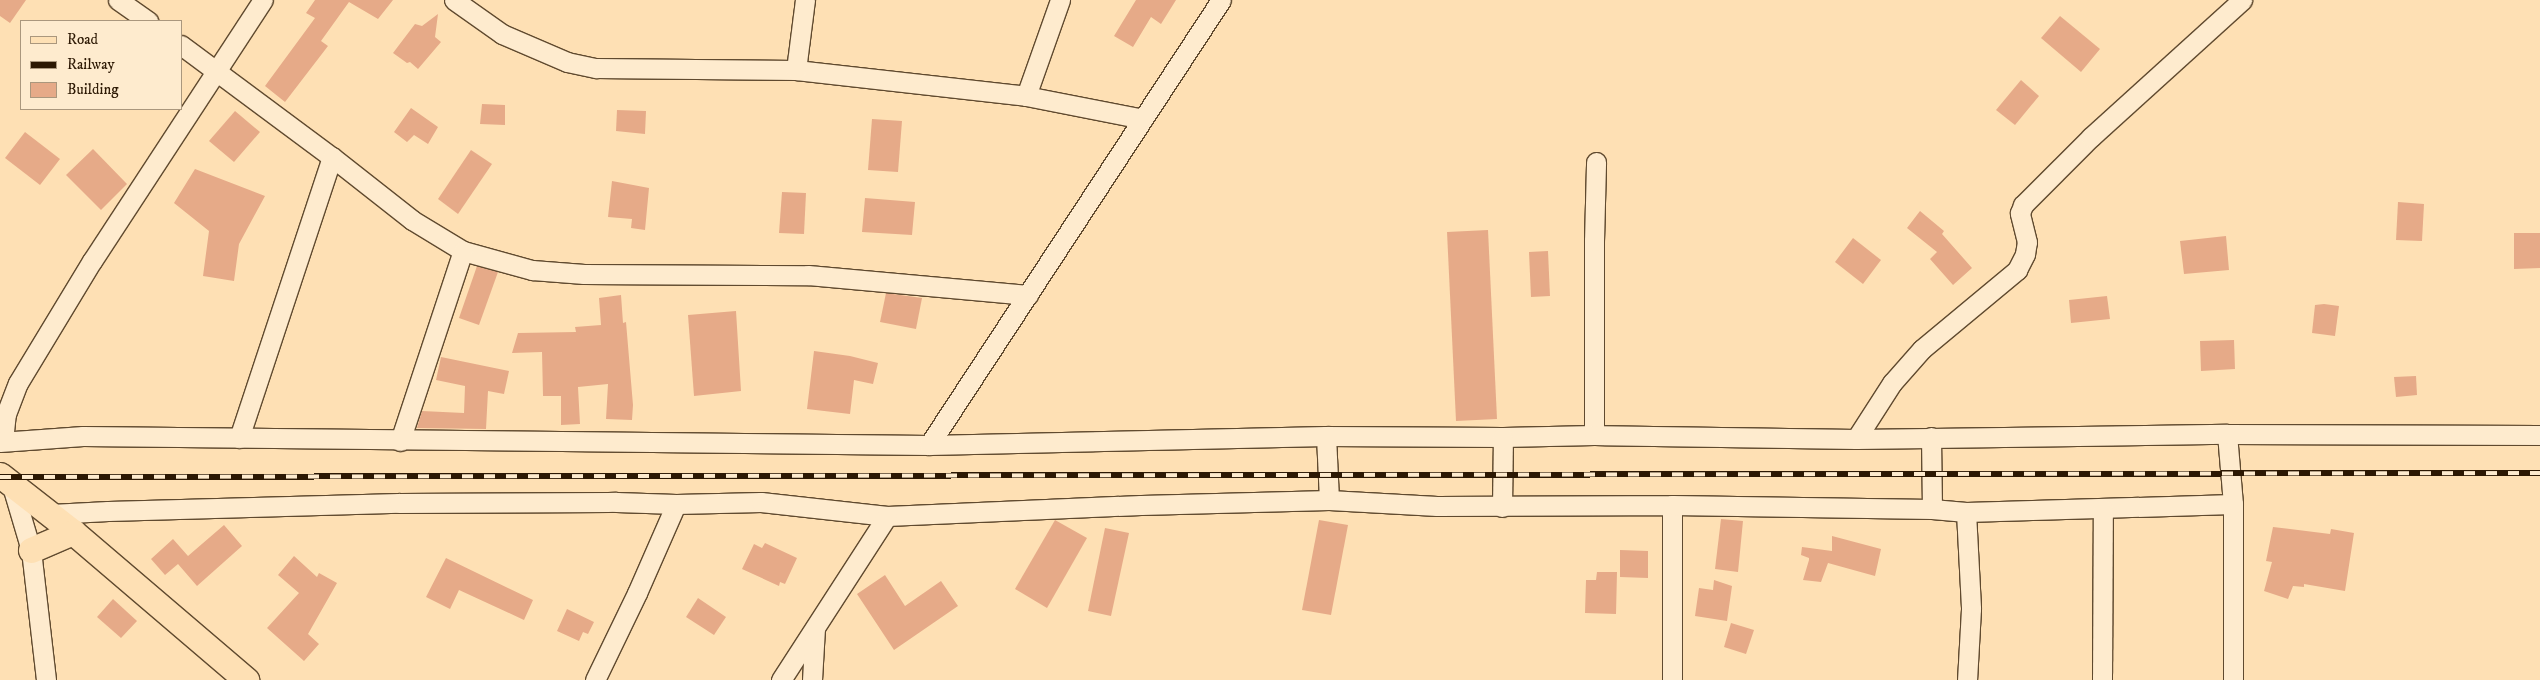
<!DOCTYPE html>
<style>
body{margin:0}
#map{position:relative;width:2540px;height:680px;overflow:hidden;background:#fee0b4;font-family:"IM FELL DW Pica",serif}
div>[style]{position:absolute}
.building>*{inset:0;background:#e6aa88}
.roads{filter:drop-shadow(1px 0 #604a2f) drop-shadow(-1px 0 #604a2f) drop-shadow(0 1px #604a2f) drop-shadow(0 -1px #604a2f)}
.minor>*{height:19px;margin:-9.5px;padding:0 9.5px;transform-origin:9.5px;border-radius:9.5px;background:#feebce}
.major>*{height:25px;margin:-12.5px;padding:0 12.5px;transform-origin:12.5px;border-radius:12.5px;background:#fee0b4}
.rail>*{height:5.5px;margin-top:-2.75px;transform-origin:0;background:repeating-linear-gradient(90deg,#feebce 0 11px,#2c1803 0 22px);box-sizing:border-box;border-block:1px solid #2c1803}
span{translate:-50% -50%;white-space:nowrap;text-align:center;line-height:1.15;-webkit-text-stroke:5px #feebce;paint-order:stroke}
.legend{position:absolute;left:20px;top:20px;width:162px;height:90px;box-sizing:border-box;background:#feebce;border:1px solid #aa977d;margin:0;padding:6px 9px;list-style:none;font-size:15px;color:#2c1803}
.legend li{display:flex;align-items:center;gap:10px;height:25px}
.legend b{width:25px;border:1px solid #aa977d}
</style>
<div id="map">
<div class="building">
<div style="clip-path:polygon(0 0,26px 0,10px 23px,0 16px)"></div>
<div style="clip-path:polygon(315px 0,393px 0,378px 19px,349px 2px,321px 41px,328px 46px,285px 102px,265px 86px,315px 18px,306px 13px)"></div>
<div style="clip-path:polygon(1136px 0,1176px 0,1161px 24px,1151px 17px,1133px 47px,1114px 36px)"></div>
<div style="clip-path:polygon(438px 14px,435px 37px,441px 42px,418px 69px,410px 62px,407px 63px,393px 53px,415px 24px,422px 26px)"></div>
<div style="clip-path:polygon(2060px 16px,2100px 49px,2081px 72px,2041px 38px)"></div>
<div style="clip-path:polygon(2021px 80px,2039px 96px,2015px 125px,1996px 110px)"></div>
<div style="clip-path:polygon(482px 104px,505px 105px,505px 125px,480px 124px)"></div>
<div style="clip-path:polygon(411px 108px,438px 127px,428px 144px,414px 135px,407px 142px,394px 132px)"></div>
<div style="clip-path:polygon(617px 110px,646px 111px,645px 134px,616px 131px)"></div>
<div style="clip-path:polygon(235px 111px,260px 132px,234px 162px,209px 141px)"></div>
<div style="clip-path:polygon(872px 119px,902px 121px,898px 172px,868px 170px)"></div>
<div style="clip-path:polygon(25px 132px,60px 159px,40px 185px,5px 158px)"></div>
<div style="clip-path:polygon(93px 149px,127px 184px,101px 210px,66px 175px)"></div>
<div style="clip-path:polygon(471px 150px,492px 164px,458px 214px,438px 199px)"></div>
<div style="clip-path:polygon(195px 169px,265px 196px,239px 244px,234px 281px,203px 276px,209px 231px,174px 203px)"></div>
<div style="clip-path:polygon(612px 181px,649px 188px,645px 230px,631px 228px,632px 219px,608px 217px)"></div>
<div style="clip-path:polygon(782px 192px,806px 193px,804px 234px,779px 233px)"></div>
<div style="clip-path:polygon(865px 198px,915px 202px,912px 235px,862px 232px)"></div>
<div style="clip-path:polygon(2398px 202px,2424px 204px,2422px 241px,2396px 240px)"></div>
<div style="clip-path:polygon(1920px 211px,1944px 231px,1942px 234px,1972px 268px,1953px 285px,1930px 259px,1937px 252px,1907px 228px)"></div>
<div style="clip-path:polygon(1488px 230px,1497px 419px,1456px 421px,1447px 232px)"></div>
<div style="clip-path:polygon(2514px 233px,2540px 233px,2540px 268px,2514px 269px)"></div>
<div style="clip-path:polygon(2226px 236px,2229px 270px,2184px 274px,2180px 241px)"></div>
<div style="clip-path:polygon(1853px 238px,1881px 260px,1863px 284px,1835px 262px)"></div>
<div style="clip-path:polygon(1548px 251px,1550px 296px,1531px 297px,1529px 252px)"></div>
<div style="clip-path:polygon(477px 266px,498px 272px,479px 325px,459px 318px)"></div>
<div style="clip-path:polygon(886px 293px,922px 298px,916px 329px,880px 322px)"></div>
<div style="clip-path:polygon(621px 295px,623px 323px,626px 322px,633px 405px,632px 420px,606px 419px,608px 384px,578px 387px,580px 424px,561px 425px,561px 396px,543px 396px,542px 352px,512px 353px,518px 333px,576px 332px,575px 327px,601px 325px,599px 298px)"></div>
<div style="clip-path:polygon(2107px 296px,2110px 319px,2071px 323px,2069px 300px)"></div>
<div style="clip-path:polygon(2324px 304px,2339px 306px,2335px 336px,2312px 333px,2315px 305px)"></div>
<div style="clip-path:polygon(736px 311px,741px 391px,694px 396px,688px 315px)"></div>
<div style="clip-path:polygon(2234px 340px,2235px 369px,2201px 371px,2200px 341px)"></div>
<div style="clip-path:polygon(814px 351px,850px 356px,878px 363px,873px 384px,854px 380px,850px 414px,807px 409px)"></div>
<div style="clip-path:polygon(441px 357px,509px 371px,504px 394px,488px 391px,486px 429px,417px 428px,422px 411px,464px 413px,465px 386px,436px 380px)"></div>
<div style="clip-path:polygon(2416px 376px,2417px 395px,2396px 397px,2394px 377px)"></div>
<div style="clip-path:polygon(1721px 519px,1743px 521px,1738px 572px,1715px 569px)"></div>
<div style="clip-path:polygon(1055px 520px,1087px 538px,1047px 608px,1015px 589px)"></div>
<div style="clip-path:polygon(1319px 520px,1348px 525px,1331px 615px,1302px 610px)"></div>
<div style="clip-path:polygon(224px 525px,242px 546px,197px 586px,178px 564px,165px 575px,151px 559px,173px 539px,188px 556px)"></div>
<div style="clip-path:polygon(2273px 527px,2330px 534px,2331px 529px,2354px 533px,2345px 591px,2304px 584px,2304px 587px,2293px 586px,2288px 599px,2264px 591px,2272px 562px,2266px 561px)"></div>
<div style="clip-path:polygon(1105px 528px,1129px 533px,1111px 616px,1088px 611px)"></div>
<div style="clip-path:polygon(1832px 536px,1881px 549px,1875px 576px,1828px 563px,1821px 582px,1803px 580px,1809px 560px,1809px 558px,1801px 555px,1802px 547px,1832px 551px)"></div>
<div style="clip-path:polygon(765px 543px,797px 558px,785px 584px,780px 582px,779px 586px,742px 569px,754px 544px,762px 548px)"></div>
<div style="clip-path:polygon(1620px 550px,1648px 551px,1648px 578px,1620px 577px)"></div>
<div style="clip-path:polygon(294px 556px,317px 577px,319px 573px,337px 583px,308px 634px,319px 644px,304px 661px,267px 628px,299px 593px,278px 575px)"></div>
<div style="clip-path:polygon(446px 558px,533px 600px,524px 620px,459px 590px,450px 609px,426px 597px)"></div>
<div style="clip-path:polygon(1597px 572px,1617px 572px,1616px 614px,1585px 613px,1586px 580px,1596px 580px)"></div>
<div style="clip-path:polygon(885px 575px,905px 606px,941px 581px,958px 606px,894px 650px,857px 594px)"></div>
<div style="clip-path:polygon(1714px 580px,1732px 586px,1727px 621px,1695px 616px,1699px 588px,1713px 590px)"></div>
<div style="clip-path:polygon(698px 598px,726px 617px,714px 635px,686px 617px)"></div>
<div style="clip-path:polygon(113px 599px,137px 621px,121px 638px,97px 617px)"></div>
<div style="clip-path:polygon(567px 609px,594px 622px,588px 634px,583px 632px,579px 641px,557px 631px)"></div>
<div style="clip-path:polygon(1731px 623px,1754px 630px,1746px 654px,1724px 647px)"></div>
</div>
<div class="roads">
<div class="minor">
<div style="left:118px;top:0;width:37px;rotate:35deg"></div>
<div style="left:454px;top:0;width:59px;rotate:35.3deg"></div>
<div style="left:502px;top:34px;width:71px;rotate:23.3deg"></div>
<div style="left:567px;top:62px;width:30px;rotate:12deg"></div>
<div style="left:596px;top:68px;width:200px;rotate:0.6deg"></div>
<div style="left:796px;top:70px;width:231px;rotate:6.4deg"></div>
<div style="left:1026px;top:96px;width:119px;rotate:11.1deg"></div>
<div style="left:181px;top:45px;width:188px;rotate:36.6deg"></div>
<div style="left:332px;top:157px;width:102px;rotate:38.2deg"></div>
<div style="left:412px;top:220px;width:60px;rotate:31.3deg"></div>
<div style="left:463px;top:251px;width:72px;rotate:15.4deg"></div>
<div style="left:532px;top:270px;width:52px;rotate:4.4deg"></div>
<div style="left:584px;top:274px;width:224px;rotate:0.3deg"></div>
<div style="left:808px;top:275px;width:221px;rotate:5.2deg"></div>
<div style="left:796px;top:70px;width:71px;rotate:-82.7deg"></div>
<div style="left:1026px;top:96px;width:102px;rotate:-70.5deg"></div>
<div style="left:2227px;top:434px;width:70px;rotate:85.1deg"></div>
<div style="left:2233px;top:504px;width:176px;rotate:90deg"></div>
<div style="left:1594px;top:435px;width:194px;rotate:-90deg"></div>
<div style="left:1594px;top:241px;width:79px;rotate:-88.5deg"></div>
<div style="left:1326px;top:436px;width:64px;rotate:87.3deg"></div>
<div style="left:1931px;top:437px;width:72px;rotate:89.2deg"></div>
<div style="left:239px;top:438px;width:296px;rotate:-71.7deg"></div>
<div style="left:1856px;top:439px;width:67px;rotate:-57.3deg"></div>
<div style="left:1892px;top:383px;width:45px;rotate:-48.6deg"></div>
<div style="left:1922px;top:349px;width:124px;rotate:-39.7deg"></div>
<div style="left:2017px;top:270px;width:18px;rotate:-63deg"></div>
<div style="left:2025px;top:254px;width:12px;rotate:-81deg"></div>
<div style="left:2027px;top:242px;width:30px;rotate:-104deg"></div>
<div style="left:2020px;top:213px;width:9px;rotate:-69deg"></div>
<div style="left:2023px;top:205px;width:96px;rotate:-45deg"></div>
<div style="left:2091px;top:137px;width:204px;rotate:-42.2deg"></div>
<div style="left:3px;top:441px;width:27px;rotate:-84deg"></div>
<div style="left:6px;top:414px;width:33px;rotate:-69deg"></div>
<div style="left:18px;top:383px;width:143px;rotate:-58.8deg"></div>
<div style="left:92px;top:261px;width:312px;rotate:-56.8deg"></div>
<div style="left:400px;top:441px;width:200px;rotate:-71.7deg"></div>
<div style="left:0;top:442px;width:83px;rotate:-4.1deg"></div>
<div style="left:83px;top:436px;width:846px;rotate:0.61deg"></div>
<div style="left:929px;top:445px;width:397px;rotate:-1.3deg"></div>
<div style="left:1326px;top:436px;width:177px;rotate:0.3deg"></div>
<div style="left:1503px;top:437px;width:91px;rotate:-1.3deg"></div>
<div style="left:1594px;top:435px;width:262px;rotate:0.9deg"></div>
<div style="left:1856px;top:439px;width:371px;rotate:-0.8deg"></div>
<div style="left:2227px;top:434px;width:313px;rotate:0.2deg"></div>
<div style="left:929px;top:445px;width:532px;rotate:-56.73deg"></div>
<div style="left:12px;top:486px;width:67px;rotate:73.5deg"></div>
<div style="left:31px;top:550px;width:131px;rotate:83.4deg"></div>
<div style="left:1672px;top:505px;width:175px;rotate:90deg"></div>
<div style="left:1502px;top:507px;width:70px;rotate:-89.2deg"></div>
<div style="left:1966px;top:512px;width:97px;rotate:87deg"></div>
<div style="left:1971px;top:609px;width:71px;rotate:93.2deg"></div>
<div style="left:51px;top:514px;width:57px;rotate:-3deg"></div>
<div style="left:108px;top:511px;width:291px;rotate:-1.6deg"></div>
<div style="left:399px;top:503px;width:217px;rotate:-0.3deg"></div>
<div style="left:616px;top:502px;width:60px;rotate:1.9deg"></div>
<div style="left:676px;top:504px;width:85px;rotate:-1.3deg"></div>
<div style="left:761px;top:502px;width:127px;rotate:6.3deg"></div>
<div style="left:887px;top:516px;width:254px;rotate:-2.5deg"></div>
<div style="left:1141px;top:505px;width:188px;rotate:-1.5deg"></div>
<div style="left:1329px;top:500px;width:108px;rotate:3.2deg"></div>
<div style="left:1437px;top:506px;width:235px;rotate:-0.2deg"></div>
<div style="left:1672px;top:505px;width:260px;rotate:0.9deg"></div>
<div style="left:1932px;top:509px;width:34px;rotate:5deg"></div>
<div style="left:1966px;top:512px;width:267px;rotate:-1.7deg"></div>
<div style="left:595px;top:680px;width:97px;rotate:-64.2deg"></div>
<div style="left:637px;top:593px;width:97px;rotate:-66.3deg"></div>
<div style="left:781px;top:680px;width:195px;rotate:-57.1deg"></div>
<div style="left:812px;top:680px;width:52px;rotate:-86.7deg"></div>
<div style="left:2102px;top:680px;width:171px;rotate:-89.7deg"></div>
</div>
<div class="major">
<div style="left:0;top:475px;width:93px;rotate:38deg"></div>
<div style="left:73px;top:532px;width:228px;rotate:40.5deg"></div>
<div style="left:31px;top:550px;width:46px;rotate:-23.2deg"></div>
</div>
</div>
<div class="rail">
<div style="left:0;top:477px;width:2540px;rotate:-0.09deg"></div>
</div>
<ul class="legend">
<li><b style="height:6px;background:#fee0b4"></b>Road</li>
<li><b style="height:6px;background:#2c1803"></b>Railway</li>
<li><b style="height:14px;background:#e6aa88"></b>Building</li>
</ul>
</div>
